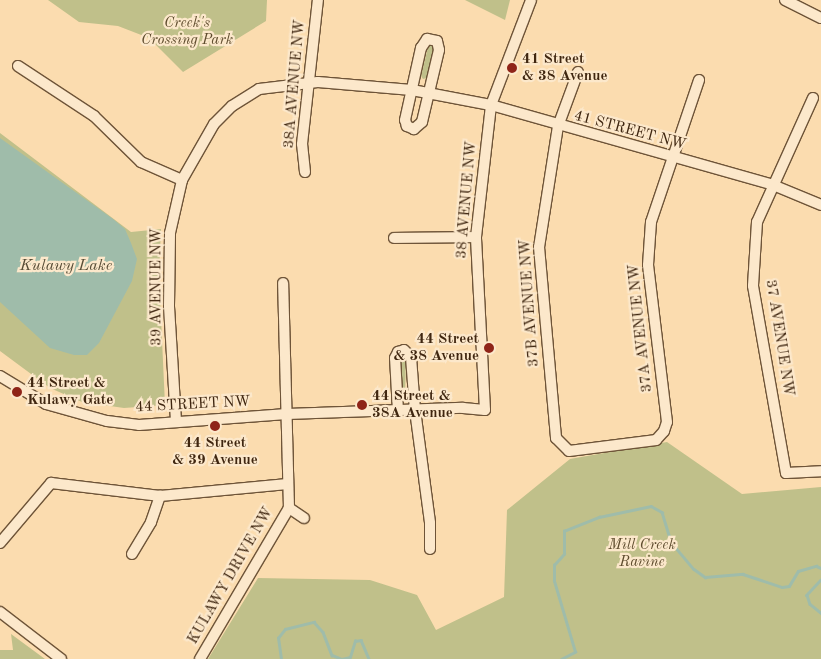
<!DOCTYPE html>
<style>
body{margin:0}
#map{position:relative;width:821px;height:659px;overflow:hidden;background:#fbdcaf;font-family:"Old Standard TT",serif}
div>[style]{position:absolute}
.green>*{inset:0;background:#c0c08a}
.water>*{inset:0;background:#9fbcaa}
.stream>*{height:2.5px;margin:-1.25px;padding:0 1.25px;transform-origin:1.25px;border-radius:1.25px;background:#9fbcaa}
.roads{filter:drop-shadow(1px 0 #6e5438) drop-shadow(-1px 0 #6e5438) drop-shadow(0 1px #6e5438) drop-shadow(0 -1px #6e5438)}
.minor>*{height:10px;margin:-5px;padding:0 5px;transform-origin:5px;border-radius:5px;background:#fce8cb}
.dots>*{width:14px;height:14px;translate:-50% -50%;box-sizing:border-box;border:2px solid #fce8cb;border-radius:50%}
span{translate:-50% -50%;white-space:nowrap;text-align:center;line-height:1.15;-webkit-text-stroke:4.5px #fce8cb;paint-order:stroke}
.park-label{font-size:15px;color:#5f4c2e;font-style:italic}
.poi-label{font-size:15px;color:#3f2610;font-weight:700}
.left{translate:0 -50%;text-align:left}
.right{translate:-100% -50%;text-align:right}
.street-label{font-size:15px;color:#3f2610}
.water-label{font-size:16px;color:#574c36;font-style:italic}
</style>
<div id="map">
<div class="green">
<div style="clip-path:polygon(48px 0,267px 0,266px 21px,183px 72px,149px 38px,118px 26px,79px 22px)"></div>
<div style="clip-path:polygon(465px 0,510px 0,505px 20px)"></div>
<div style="clip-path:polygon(432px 45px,434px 49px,427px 78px,423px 79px,421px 76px,428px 47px)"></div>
<div style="clip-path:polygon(0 133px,131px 232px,161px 229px,159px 274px,165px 405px,124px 408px,82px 402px,50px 388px,0 351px)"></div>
<div style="clip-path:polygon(403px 356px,406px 359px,405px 394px,402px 392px,400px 359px)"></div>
<div style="clip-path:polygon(667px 442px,742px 494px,821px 487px,821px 659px,208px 659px,258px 578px,370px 580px,417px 595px,436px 630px,504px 597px,507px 510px,570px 459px)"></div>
<div style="clip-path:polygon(11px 634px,45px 659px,0 659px,0 650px,13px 650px)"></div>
</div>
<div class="water">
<div style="clip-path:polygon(0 138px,113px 219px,125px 229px,131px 243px,137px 259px,132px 281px,99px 343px,87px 355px,74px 355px,50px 348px,0 302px)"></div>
</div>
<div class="stream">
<div style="left:821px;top:580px;width:21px;rotate:133deg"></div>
<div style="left:807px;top:595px;width:9px;rotate:72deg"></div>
<div style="left:810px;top:604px;width:14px;rotate:39deg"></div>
<div style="left:281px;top:659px;width:21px;rotate:-98deg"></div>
<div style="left:278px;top:638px;width:11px;rotate:-52deg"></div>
<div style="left:285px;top:629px;width:30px;rotate:-14deg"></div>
<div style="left:314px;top:622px;width:13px;rotate:48deg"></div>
<div style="left:323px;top:632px;width:25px;rotate:69deg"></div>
<div style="left:332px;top:655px;width:11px;rotate:22deg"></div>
<div style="left:342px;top:659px;width:8px;rotate:-14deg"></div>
<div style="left:350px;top:657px;width:17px;rotate:-73deg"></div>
<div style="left:355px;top:641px;width:6px;rotate:-9deg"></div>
<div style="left:361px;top:640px;width:21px;rotate:67deg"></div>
<div style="left:561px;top:659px;width:16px;rotate:-27deg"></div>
<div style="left:575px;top:652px;width:74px;rotate:-106.5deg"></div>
<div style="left:554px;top:581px;width:16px;rotate:-90deg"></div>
<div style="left:554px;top:565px;width:15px;rotate:-48deg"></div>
<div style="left:564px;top:554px;width:23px;rotate:-90deg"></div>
<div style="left:564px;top:531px;width:38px;rotate:-22deg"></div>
<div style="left:599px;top:517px;width:53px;rotate:-11.9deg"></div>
<div style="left:651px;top:506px;width:13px;rotate:29deg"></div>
<div style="left:662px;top:512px;width:31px;rotate:73deg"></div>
<div style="left:671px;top:542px;width:35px;rotate:50deg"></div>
<div style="left:694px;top:569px;width:14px;rotate:36deg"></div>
<div style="left:705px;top:577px;width:38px;rotate:-5deg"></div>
<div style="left:743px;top:574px;width:41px;rotate:18.4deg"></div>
<div style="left:782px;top:587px;width:7px;rotate:-8deg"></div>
<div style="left:789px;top:586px;width:17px;rotate:-59deg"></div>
<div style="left:798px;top:571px;width:19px;rotate:-16deg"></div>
<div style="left:816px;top:566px;width:5px;rotate:22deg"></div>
</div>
<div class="roads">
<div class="minor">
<div style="left:785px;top:0;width:40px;rotate:26.6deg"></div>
<div style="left:427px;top:39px;width:10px;rotate:11deg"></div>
<div style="left:437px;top:41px;width:9px;rotate:77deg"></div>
<div style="left:439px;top:50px;width:74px;rotate:103.3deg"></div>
<div style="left:422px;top:122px;width:11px;rotate:139deg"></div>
<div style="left:414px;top:129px;width:8px;rotate:-157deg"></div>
<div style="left:407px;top:126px;width:6px;rotate:-108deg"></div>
<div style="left:405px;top:120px;width:74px;rotate:-77.5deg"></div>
<div style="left:421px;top:48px;width:11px;rotate:-56deg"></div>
<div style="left:18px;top:66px;width:91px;rotate:33.3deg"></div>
<div style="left:94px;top:116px;width:66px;rotate:44.4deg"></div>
<div style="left:141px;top:162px;width:45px;rotate:23.7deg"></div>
<div style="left:578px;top:72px;width:58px;rotate:110.3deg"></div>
<div style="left:558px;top:126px;width:122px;rotate:98.9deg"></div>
<div style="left:539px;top:247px;width:192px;rotate:84.9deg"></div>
<div style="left:556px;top:438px;width:18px;rotate:45deg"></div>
<div style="left:569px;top:451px;width:88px;rotate:-7.2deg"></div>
<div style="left:656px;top:440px;width:12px;rotate:-48deg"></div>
<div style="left:664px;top:431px;width:9px;rotate:-72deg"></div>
<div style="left:667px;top:422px;width:158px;rotate:-96.9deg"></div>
<div style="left:648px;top:265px;width:43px;rotate:-86deg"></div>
<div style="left:651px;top:222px;width:150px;rotate:-71.3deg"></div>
<div style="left:813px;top:98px;width:136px;rotate:114.3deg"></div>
<div style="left:757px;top:222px;width:64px;rotate:93.6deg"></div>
<div style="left:753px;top:286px;width:190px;rotate:80deg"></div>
<div style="left:786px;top:473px;width:35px;rotate:-3deg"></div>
<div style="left:305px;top:172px;width:28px;rotate:-96deg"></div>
<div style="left:302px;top:144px;width:145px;rotate:-83.7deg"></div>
<div style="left:394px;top:238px;width:82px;rotate:-0.7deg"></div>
<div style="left:0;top:376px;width:54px;rotate:31.3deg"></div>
<div style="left:46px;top:404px;width:63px;rotate:15.6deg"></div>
<div style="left:107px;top:421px;width:32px;rotate:7deg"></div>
<div style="left:139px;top:425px;width:148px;rotate:-4.3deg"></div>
<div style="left:287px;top:414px;width:176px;rotate:-2deg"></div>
<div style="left:463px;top:408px;width:22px;rotate:5deg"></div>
<div style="left:485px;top:410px;width:173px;rotate:-93deg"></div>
<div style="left:476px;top:237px;width:133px;rotate:-83.5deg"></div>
<div style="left:491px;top:105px;width:112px;rotate:-69.1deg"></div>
<div style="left:398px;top:411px;width:53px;rotate:-93.2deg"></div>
<div style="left:395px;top:358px;width:7px;rotate:-63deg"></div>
<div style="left:398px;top:352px;width:6px;rotate:-18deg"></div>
<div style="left:404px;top:350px;width:10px;rotate:45deg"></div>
<div style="left:411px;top:357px;width:53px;rotate:85.7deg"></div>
<div style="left:415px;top:410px;width:114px;rotate:82.4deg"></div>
<div style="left:430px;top:523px;width:26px;rotate:90deg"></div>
<div style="left:176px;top:421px;width:115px;rotate:-93.5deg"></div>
<div style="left:169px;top:306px;width:73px;rotate:-89.2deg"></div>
<div style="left:170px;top:233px;width:54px;rotate:-77.2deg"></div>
<div style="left:182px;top:180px;width:64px;rotate:-60.3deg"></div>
<div style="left:214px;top:124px;width:25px;rotate:-45deg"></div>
<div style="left:232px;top:106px;width:32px;rotate:-32deg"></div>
<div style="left:259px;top:89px;width:59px;rotate:-6.8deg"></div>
<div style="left:318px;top:82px;width:94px;rotate:4.9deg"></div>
<div style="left:412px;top:90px;width:80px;rotate:10.8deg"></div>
<div style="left:491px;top:105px;width:293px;rotate:15.8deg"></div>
<div style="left:773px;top:185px;width:52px;rotate:22.6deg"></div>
<div style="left:289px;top:508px;width:18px;rotate:34deg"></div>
<div style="left:0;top:543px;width:79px;rotate:-49.6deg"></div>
<div style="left:51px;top:483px;width:110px;rotate:6.8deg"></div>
<div style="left:160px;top:496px;width:128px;rotate:-5.4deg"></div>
<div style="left:132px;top:554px;width:37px;rotate:-59deg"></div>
<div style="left:151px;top:522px;width:28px;rotate:-71deg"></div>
<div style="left:0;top:612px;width:77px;rotate:37.6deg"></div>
<div style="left:200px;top:659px;width:175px;rotate:-59.5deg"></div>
<div style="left:289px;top:508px;width:225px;rotate:-91.5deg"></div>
</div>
</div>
<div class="dots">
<div style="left:512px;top:68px;background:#8f2418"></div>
<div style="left:489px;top:348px;background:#8f2418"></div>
<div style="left:17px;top:392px;background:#8f2418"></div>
<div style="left:362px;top:405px;background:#8f2418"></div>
<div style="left:215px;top:426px;background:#8f2418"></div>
</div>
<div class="park-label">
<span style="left:187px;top:32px">Creek's<br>Crossing Park</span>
<span style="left:642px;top:554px">Mill Creek<br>Ravine</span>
</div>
<div class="poi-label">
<span class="left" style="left:522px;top:68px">41 Street<br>&amp; 38 Avenue</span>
<span class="right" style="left:479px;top:348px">44 Street<br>&amp; 38 Avenue</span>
<span class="left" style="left:27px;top:392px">44 Street &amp;<br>Kulawy Gate</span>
<span class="left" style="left:372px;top:405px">44 Street &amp;<br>38A Avenue</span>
<span style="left:215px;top:452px">44 Street<br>&amp; 39 Avenue</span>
</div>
<div class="street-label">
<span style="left:295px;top:84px;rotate:-85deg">38A AVENUE NW</span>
<span style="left:630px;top:131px;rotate:15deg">41 STREET NW</span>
<span style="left:467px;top:200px;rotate:-85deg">38 AVENUE NW</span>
<span style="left:157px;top:287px;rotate:-90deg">39 AVENUE NW</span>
<span style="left:530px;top:303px;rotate:-94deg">37B AVENUE NW</span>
<span style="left:641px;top:328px;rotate:-96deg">37A AVENUE NW</span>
<span style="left:779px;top:338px;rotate:81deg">37 AVENUE NW</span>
<span style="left:193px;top:405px;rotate:-3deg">44 STREET NW</span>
<span style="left:231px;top:576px;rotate:-60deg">KULAWY DRIVE NW</span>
</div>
<div class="water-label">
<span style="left:66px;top:266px">Kulawy Lake</span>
</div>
</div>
